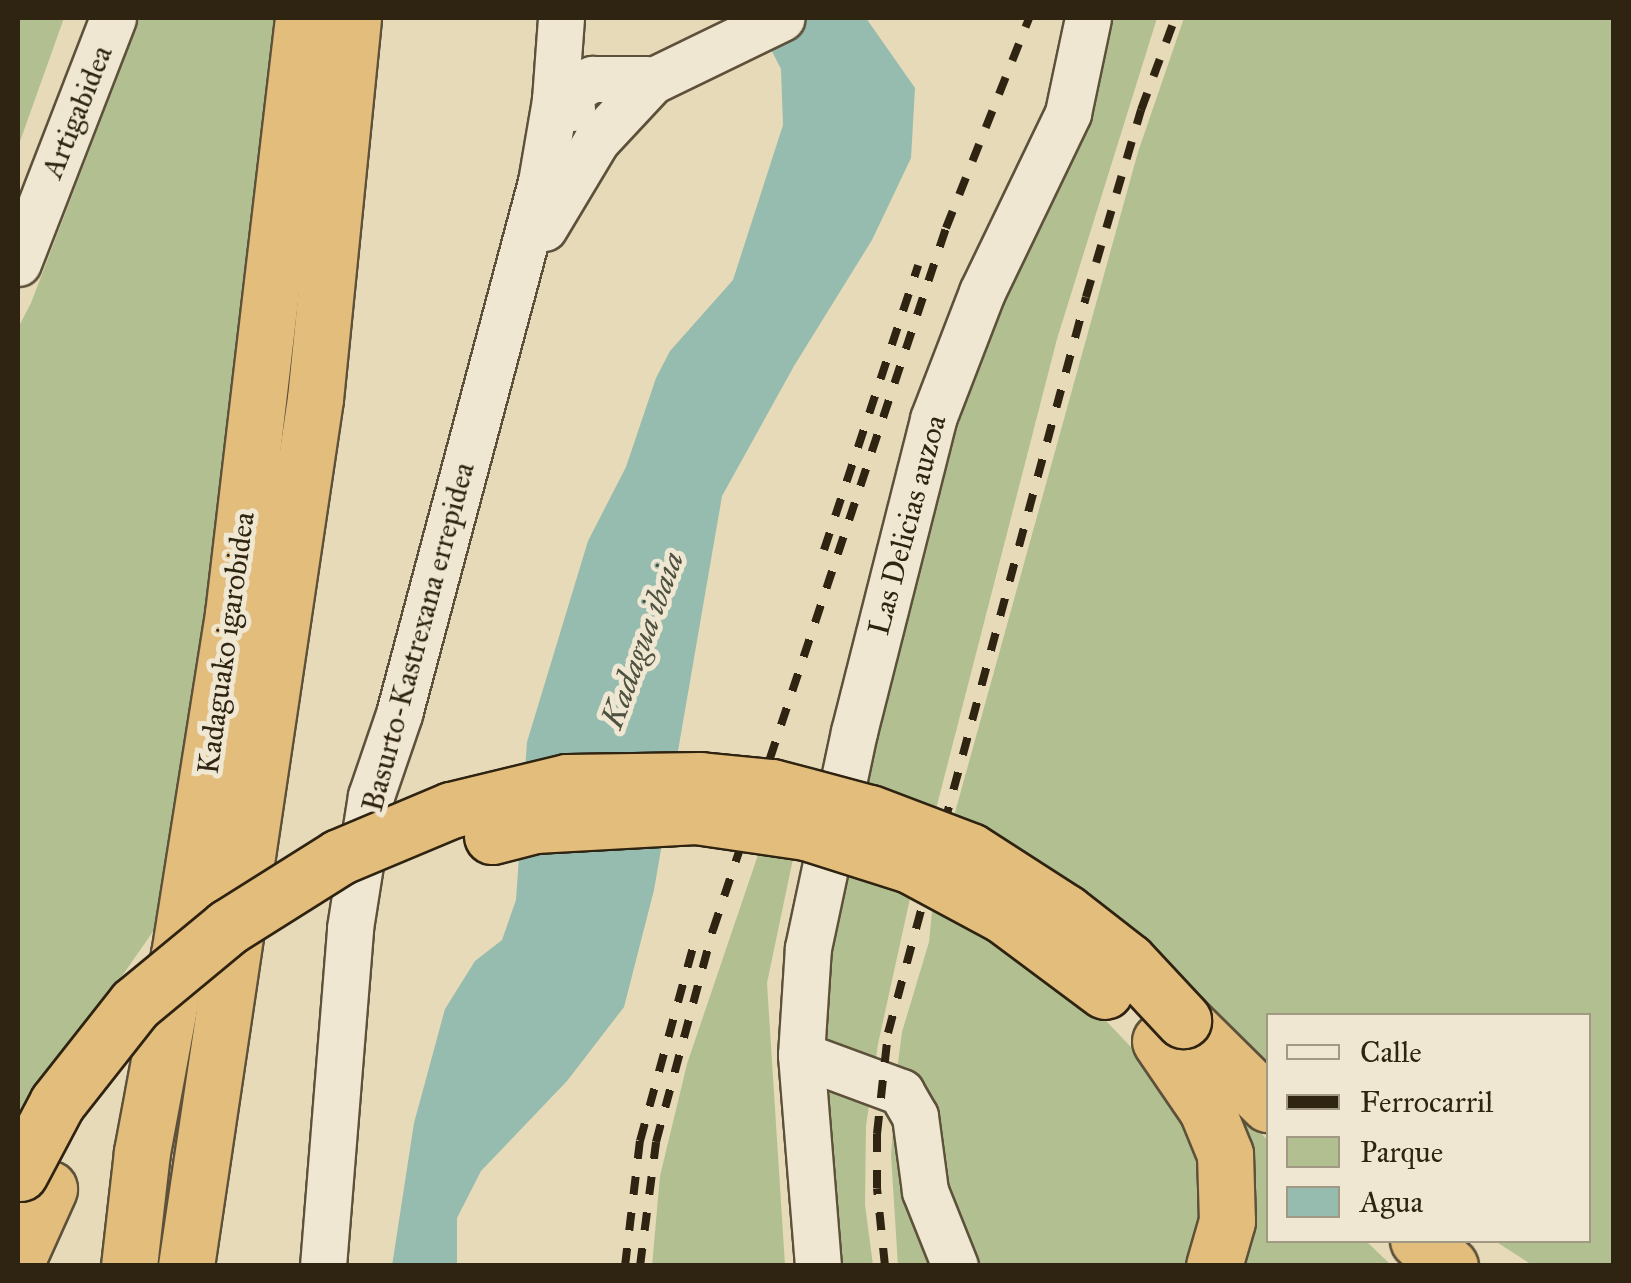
<!DOCTYPE html>
<style>
body{margin:0}
#map{position:relative;width:1631px;height:1283px;overflow:hidden;background:#e6dab8;font-family:"IM FELL Great Primer",serif}
div>[style]{position:absolute}
.green>*{inset:0;background:#b2c091}
.water>*{inset:0;background:#96bbaf}
.roads{filter:drop-shadow(2px 0 #5d513b) drop-shadow(-2px 0 #5d513b) drop-shadow(0 2px #5d513b) drop-shadow(0 -2px #5d513b)}
.minor>*{height:45px;margin:-22.5px;padding:0 22.5px;transform-origin:22.5px;border-radius:22.5px;background:#efe7d1}
.highway>*{height:55px;margin:-27.5px;padding:0 27.5px;transform-origin:27.5px;border-radius:27.5px;background:#e3bd7c}
.rail>*{height:8px;margin-top:-4px;transform-origin:0;background:repeating-linear-gradient(90deg,#2f2311 0 18px,transparent 0 36px)}
.bridges{filter:drop-shadow(2px 0 #2f2311) drop-shadow(-2px 0 #2f2311) drop-shadow(0 2px #2f2311) drop-shadow(0 -2px #2f2311)}
.highway-bridge>*{height:55px;margin:-27.5px;padding:0 27.5px;transform-origin:27.5px;border-radius:27.5px;background:#e3bd7c}
span{translate:-50% -50%;white-space:nowrap;text-align:center;line-height:1.15;-webkit-text-stroke:10px #efe7d1;paint-order:stroke}
.street-label{font-size:30px;color:#2f2311}
.water-label{font-size:32px;color:#4e5140;font-style:italic}
.frame{position:absolute;inset:0;border:20px solid #2f2311;pointer-events:none}
.legend{position:absolute;left:1266px;top:1013px;width:325px;height:230px;box-sizing:border-box;background:#efe7d1;border:2px solid #a29984;margin:0;padding:12px 18px;list-style:none;font-size:30px;color:#2f2311}
.legend li{display:flex;align-items:center;gap:20px;height:50px}
.legend b{width:50px;border:2px solid #a29984}
</style>
<div id="map">
<div class="green">
<div style="clip-path:polygon(18px 18px,64px 18px,18px 147px)"></div>
<div style="clip-path:polygon(140px 18px,274px 18px,232px 437px,168px 910px,37px 1098px,18px 1142px,18px 328px,31px 303px)"></div>
<div style="clip-path:polygon(1113px 18px,1157px 18px,1057px 339px,935px 813px,862px 783px,932px 505px,995px 315px,1045px 221px,1097px 82px)"></div>
<div style="clip-path:polygon(1184px 18px,1613px 18px,1613px 1265px,1532px 1265px,1495px 1241px,1588px 1240px,1588px 1016px,1268px 1016px,1268px 1071px,954px 816px,1138px 152px)"></div>
<div style="clip-path:polygon(761px 846px,794px 854px,767px 983px,785px 1265px,652px 1266px,660px 1176px,687px 1064px)"></div>
<div style="clip-path:polygon(840px 868px,911px 894px,878px 1044px,866px 1126px,865px 1205px,873px 1265px,830px 1266px,829px 1260px,827px 951px)"></div>
<div style="clip-path:polygon(933px 901px,1068px 981px,1150px 1067px,1191px 1126px,1203px 1175px,1208px 1214px,1192px 1265px,898px 1266px,891px 1155px,897px 1071px,902px 1032px,929px 942px)"></div>
<div style="clip-path:polygon(1175px 1034px,1268px 1141px,1268px 1240px,1366px 1241px,1391px 1265px,1235px 1265px)"></div>
</div>
<div class="water">
<div style="clip-path:polygon(755px 18px,866px 18px,915px 88px,911px 158px,872px 240px,794px 366px,722px 496px,654px 890px,624px 1007px,567px 1081px,481px 1171px,457px 1218px,457px 1265px,392px 1266px,414px 1123px,445px 1009px,475px 961px,502px 940px,516px 900px,527px 742px,588px 541px,626px 467px,656px 378px,670px 351px,733px 280px,783px 125px,781px 69px)"></div>
</div>
<div class="roads">
<div class="minor">
<div style="left:572px;top:108px;width:19px;rotate:-155deg"></div>
<div style="left:555px;top:100px;width:43px;rotate:-29.6deg"></div>
<div style="left:592px;top:79px;width:55px"></div>
<div style="left:544px;top:228px;width:101px;rotate:-59.1deg"></div>
<div style="left:596px;top:141px;width:82px;rotate:-47deg"></div>
<div style="left:652px;top:81px;width:144px;rotate:-25.9deg"></div>
<div style="left:18px;top:263px;width:263px;rotate:-68.8deg"></div>
<div style="left:801px;top:1055px;width:107px;rotate:20.3deg"></div>
<div style="left:901px;top:1092px;width:28px;rotate:60deg"></div>
<div style="left:915px;top:1116px;width:76px;rotate:82.4deg"></div>
<div style="left:925px;top:1191px;width:81px;rotate:68.2deg"></div>
<div style="left:323px;top:1266px;width:339px;rotate:-85.4deg"></div>
<div style="left:350px;top:928px;width:134px;rotate:-81deg"></div>
<div style="left:371px;top:796px;width:87px;rotate:-71.1deg"></div>
<div style="left:399px;top:714px;width:551px;rotate:-75.06deg"></div>
<div style="left:541px;top:182px;width:83px;rotate:-80.3deg"></div>
<div style="left:555px;top:100px;width:82px;rotate:-85.8deg"></div>
<div style="left:818px;top:1266px;width:212px;rotate:-94.6deg"></div>
<div style="left:801px;top:1055px;width:107px;rotate:-86.3deg"></div>
<div style="left:808px;top:948px;width:221px;rotate:-78deg"></div>
<div style="left:854px;top:732px;width:323px;rotate:-75.8deg"></div>
<div style="left:933px;top:419px;width:136px;rotate:-68.9deg"></div>
<div style="left:982px;top:292px;width:199px;rotate:-64.3deg"></div>
<div style="left:1068px;top:113px;width:97px;rotate:-78.1deg"></div>
</div>
<div class="highway">
<div style="left:1183px;top:1020px;width:120px;rotate:44.7deg"></div>
<div style="left:1160px;top:1041px;width:83px;rotate:55.7deg"></div>
<div style="left:1207px;top:1110px;width:48px;rotate:67.8deg"></div>
<div style="left:1225px;top:1154px;width:67px;rotate:88.3deg"></div>
<div style="left:1227px;top:1221px;width:47px;rotate:106.1deg"></div>
<div style="left:1418px;top:1240px;width:41px;rotate:39.1deg"></div>
<div style="left:18px;top:1258px;width:76px;rotate:-65.8deg"></div>
<div style="left:129px;top:1266px;width:115px;rotate:-83.5deg"></div>
<div style="left:142px;top:1152px;width:200px;rotate:-79.4deg"></div>
<div style="left:179px;top:955px;width:345px;rotate:-81deg"></div>
<div style="left:233px;top:614px;width:600px;rotate:-83.3deg"></div>
<div style="left:186px;top:1266px;width:877px;rotate:-81.54deg"></div>
<div style="left:315px;top:399px;width:383px;rotate:-84.3deg"></div>
</div>
</div>
<div class="rail">
<div style="left:824px;top:550px;width:300px;rotate:-71.7deg"></div>
<div style="left:625px;top:1266px;width:126px;rotate:-83.2deg"></div>
<div style="left:640px;top:1141px;width:204px;rotate:-74.7deg"></div>
<div style="left:640px;top:1266px;width:125px;rotate:-82.6deg"></div>
<div style="left:656px;top:1142px;width:220px;rotate:-75deg"></div>
<div style="left:713px;top:930px;width:740px;rotate:-71.64deg"></div>
<div style="left:946px;top:228px;width:226px;rotate:-68.4deg"></div>
<div style="left:885px;top:1266px;width:78px;rotate:-95.9deg"></div>
<div style="left:877px;top:1188px;width:54px;rotate:-90deg"></div>
<div style="left:877px;top:1134px;width:102px;rotate:-83.8deg"></div>
<div style="left:888px;top:1033px;width:762px;rotate:-74.94deg"></div>
<div style="left:1086px;top:297px;width:195px;rotate:-73.6deg"></div>
<div style="left:1141px;top:110px;width:98px;rotate:-69.7deg"></div>
</div>
<div class="bridges">
<div class="highway-bridge">
<div style="left:492px;top:836px;width:44px;rotate:-14.3deg"></div>
<div style="left:535px;top:825px;width:161px;rotate:-3.2deg"></div>
<div style="left:696px;top:816px;width:111px;rotate:8.3deg"></div>
<div style="left:806px;top:832px;width:109px;rotate:17.6deg"></div>
<div style="left:910px;top:865px;width:106px;rotate:28.3deg"></div>
<div style="left:1003px;top:915px;width:127px;rotate:36.7deg"></div>
<div style="left:20px;top:1173px;width:79px;rotate:-62.1deg"></div>
<div style="left:57px;top:1103px;width:126px;rotate:-51.8deg"></div>
<div style="left:135px;top:1004px;width:121px;rotate:-39.6deg"></div>
<div style="left:228px;top:927px;width:131px;rotate:-32.2deg"></div>
<div style="left:339px;top:857px;width:121px;rotate:-22.8deg"></div>
<div style="left:451px;top:810px;width:119px;rotate:-13.6deg"></div>
<div style="left:567px;top:782px;width:133px;rotate:-0.9deg"></div>
<div style="left:700px;top:780px;width:72px;rotate:5.6deg"></div>
<div style="left:772px;top:787px;width:101px;rotate:14.9deg"></div>
<div style="left:870px;top:813px;width:107px;rotate:20.8deg"></div>
<div style="left:970px;top:851px;width:113px;rotate:32.7deg"></div>
<div style="left:1065px;top:912px;width:80px;rotate:37.9deg"></div>
<div style="left:1128px;top:961px;width:81px;rotate:47deg"></div>
</div>
</div>
<div class="street-label">
<span style="left:77px;top:112px;rotate:-68deg">Artigabidea</span>
<span style="left:907px;top:525px;rotate:-75deg">Las Delicias auzoa</span>
<span style="left:418px;top:637px;rotate:-75deg">Basurto-Kastrexana errepidea</span>
<span style="left:226px;top:643px;rotate:-82deg">Kadaguako igarobidea</span>
</div>
<div class="water-label">
<span style="left:643px;top:640px;rotate:-70deg">Kadagua ibaia</span>
</div>
<div class="frame"></div>
<ul class="legend">
<li><b style="height:12px;background:#efe7d1"></b>Calle</li>
<li><b style="height:12px;background:#2f2311"></b>Ferrocarril</li>
<li><b style="height:28px;background:#b2c091"></b>Parque</li>
<li><b style="height:28px;background:#96bbaf"></b>Agua</li>
</ul>
</div>
